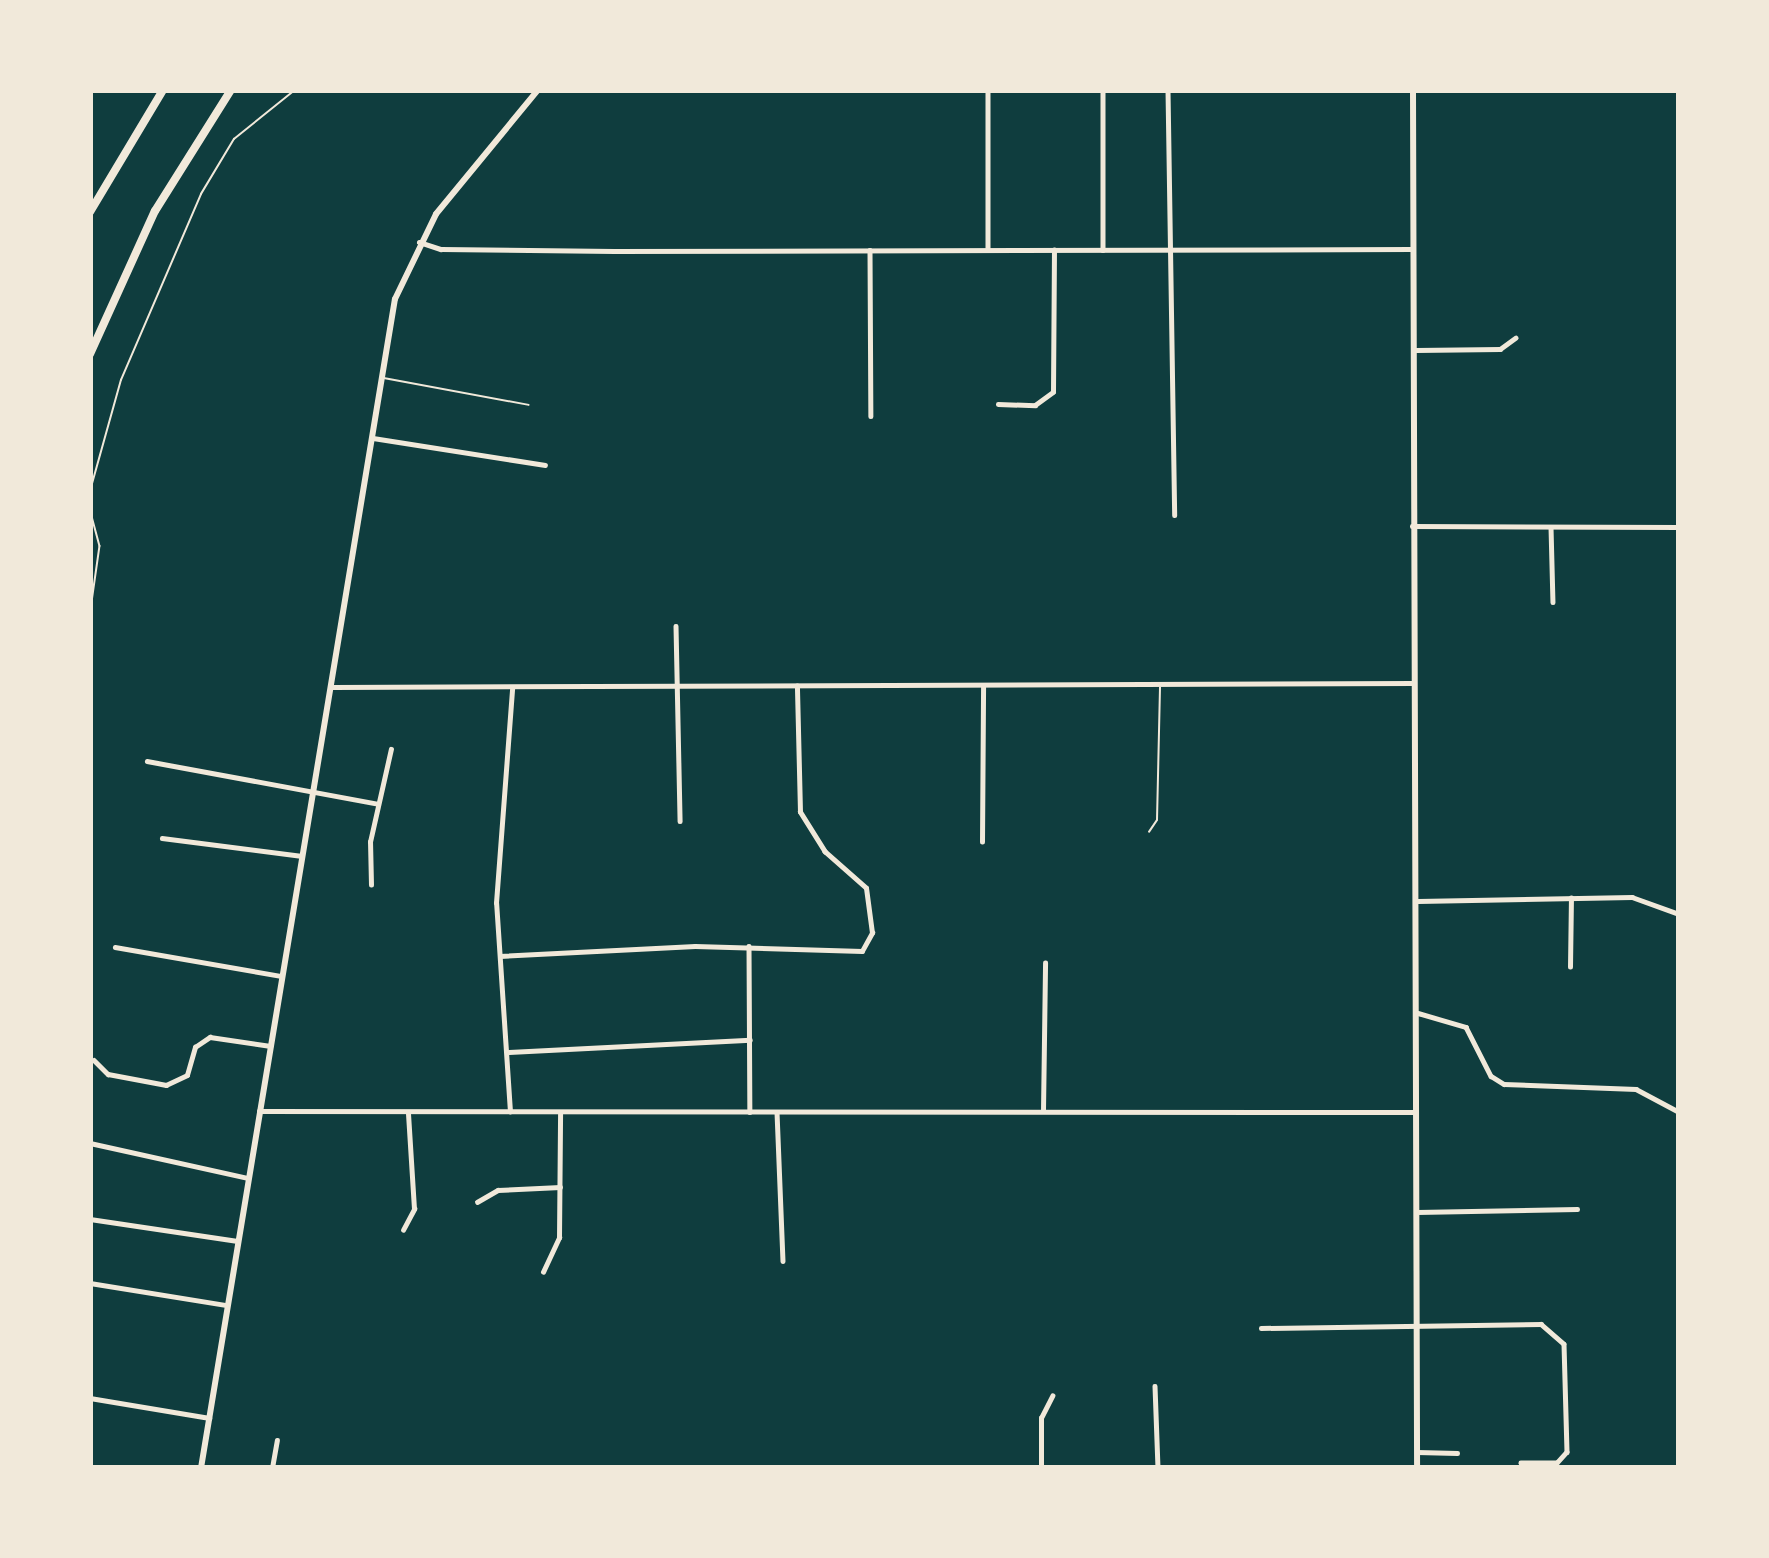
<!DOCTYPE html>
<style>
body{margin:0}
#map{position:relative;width:1769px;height:1558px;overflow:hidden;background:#0f3d3e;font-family:"DejaVu Sans",sans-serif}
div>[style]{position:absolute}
.path>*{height:1.5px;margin:-0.75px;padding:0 0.75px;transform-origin:0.75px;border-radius:0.75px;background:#f1e9da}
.service>*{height:1.5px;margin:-0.75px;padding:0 0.75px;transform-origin:0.75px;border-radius:0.75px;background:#f1e9da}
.minor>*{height:4.5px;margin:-2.25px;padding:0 2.25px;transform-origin:2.25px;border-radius:2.25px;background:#f1e9da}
.tertiary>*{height:6px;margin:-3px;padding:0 3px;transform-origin:3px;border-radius:3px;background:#f1e9da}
.motorway>*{height:8px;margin:-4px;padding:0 4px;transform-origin:4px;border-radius:4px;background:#f1e9da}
span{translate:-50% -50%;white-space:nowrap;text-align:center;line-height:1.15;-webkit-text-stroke:10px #f1e9da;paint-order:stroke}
.frame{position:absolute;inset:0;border:93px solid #f1e9da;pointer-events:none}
</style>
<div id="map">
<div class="path">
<div style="left:90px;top:491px;width:115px;rotate:-74.4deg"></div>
<div style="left:121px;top:380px;width:202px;rotate:-66.7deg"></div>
<div style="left:201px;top:194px;width:64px;rotate:-59deg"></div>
<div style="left:234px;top:139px;width:78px;rotate:-38.8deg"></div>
<div style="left:90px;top:509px;width:38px;rotate:75deg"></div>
<div style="left:100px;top:546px;width:71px;rotate:98.1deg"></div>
</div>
<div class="service">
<div style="left:384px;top:378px;width:147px;rotate:10.5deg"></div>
<div style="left:1149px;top:832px;width:14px;rotate:-56deg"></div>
<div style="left:1157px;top:820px;width:132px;rotate:-88.7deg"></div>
</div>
<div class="minor">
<div style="left:988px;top:90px;width:160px;rotate:90deg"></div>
<div style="left:1103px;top:90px;width:160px;rotate:90deg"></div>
<div style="left:1168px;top:90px;width:425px;rotate:89.1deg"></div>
<div style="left:419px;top:242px;width:23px;rotate:18deg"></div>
<div style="left:441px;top:249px;width:173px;rotate:0.7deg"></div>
<div style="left:614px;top:251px;width:797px;rotate:-0.14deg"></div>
<div style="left:870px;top:250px;width:166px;rotate:89.7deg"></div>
<div style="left:1416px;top:350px;width:84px;rotate:-0.7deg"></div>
<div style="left:1500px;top:349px;width:19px;rotate:-36deg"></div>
<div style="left:998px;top:404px;width:37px;rotate:2deg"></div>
<div style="left:1035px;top:405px;width:22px;rotate:-36deg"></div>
<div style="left:1053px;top:392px;width:142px;rotate:-89.6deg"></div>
<div style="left:373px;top:438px;width:174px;rotate:8.9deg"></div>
<div style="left:1412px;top:526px;width:267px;rotate:0.2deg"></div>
<div style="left:1551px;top:527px;width:75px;rotate:88.5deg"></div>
<div style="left:676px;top:626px;width:195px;rotate:88.8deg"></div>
<div style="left:333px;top:687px;width:1080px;rotate:-0.21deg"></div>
<div style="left:147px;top:761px;width:235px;rotate:10.5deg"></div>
<div style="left:162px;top:838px;width:141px;rotate:7.3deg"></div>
<div style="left:982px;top:842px;width:156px;rotate:-89.6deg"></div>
<div style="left:371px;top:885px;width:43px;rotate:-91.3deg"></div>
<div style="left:370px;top:842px;width:95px;rotate:-77.3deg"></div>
<div style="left:1418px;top:901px;width:214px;rotate:-1.1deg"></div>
<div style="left:1632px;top:897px;width:50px;rotate:19.9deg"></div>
<div style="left:749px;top:946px;width:166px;rotate:89.7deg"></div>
<div style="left:115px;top:947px;width:169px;rotate:9.9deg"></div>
<div style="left:500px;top:956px;width:195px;rotate:-2.9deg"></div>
<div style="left:695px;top:946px;width:167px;rotate:1.7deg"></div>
<div style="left:862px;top:951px;width:21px;rotate:-61deg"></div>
<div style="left:872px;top:933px;width:45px;rotate:-97.6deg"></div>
<div style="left:866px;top:888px;width:55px;rotate:-138.7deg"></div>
<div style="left:825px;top:852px;width:47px;rotate:-122deg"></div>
<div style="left:800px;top:812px;width:126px;rotate:-91.4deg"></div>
<div style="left:1570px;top:967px;width:69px;rotate:-89.2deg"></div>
<div style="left:1418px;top:1013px;width:50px;rotate:16.3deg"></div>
<div style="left:1466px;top:1027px;width:55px;rotate:63deg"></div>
<div style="left:1491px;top:1076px;width:15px;rotate:32deg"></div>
<div style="left:1504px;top:1084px;width:132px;rotate:2.2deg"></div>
<div style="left:1636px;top:1089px;width:49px;rotate:28.1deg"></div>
<div style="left:509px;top:1052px;width:241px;rotate:-2.9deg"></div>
<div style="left:94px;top:1060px;width:20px;rotate:45deg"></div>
<div style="left:108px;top:1074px;width:59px;rotate:10.7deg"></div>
<div style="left:166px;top:1085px;width:23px;rotate:-25deg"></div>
<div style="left:187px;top:1075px;width:29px;rotate:-74deg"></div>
<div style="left:195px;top:1047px;width:18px;rotate:-34deg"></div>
<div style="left:210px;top:1037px;width:61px;rotate:8.5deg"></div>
<div style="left:259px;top:1111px;width:1156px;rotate:0.05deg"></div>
<div style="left:1043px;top:1111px;width:148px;rotate:-89.2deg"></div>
<div style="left:510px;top:1112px;width:209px;rotate:-93.8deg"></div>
<div style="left:496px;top:903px;width:216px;rotate:-85.7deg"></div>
<div style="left:777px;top:1112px;width:149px;rotate:87.7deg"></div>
<div style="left:90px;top:1143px;width:162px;rotate:12.5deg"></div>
<div style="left:477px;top:1202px;width:24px;rotate:-30deg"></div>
<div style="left:498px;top:1190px;width:62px;rotate:-2.8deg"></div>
<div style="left:1417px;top:1212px;width:160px;rotate:-1.1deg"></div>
<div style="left:90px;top:1219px;width:149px;rotate:8.5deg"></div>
<div style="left:403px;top:1230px;width:24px;rotate:-62deg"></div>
<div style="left:414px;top:1209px;width:96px;rotate:-93.6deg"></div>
<div style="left:543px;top:1272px;width:38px;rotate:-65deg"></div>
<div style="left:559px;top:1238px;width:125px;rotate:-89.5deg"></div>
<div style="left:90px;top:1283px;width:138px;rotate:9.2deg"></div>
<div style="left:1261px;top:1328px;width:280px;rotate:-0.8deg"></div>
<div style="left:1541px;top:1324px;width:30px;rotate:41deg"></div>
<div style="left:1564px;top:1344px;width:108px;rotate:88.4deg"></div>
<div style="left:1567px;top:1452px;width:15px;rotate:132deg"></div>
<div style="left:1557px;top:1463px;width:36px;rotate:180deg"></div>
<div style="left:1155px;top:1386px;width:82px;rotate:87.9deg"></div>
<div style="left:90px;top:1398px;width:121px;rotate:9.5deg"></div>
<div style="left:1417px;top:1452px;width:40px;rotate:1.4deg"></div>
<div style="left:272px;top:1468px;width:28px;rotate:-80deg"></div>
<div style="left:1041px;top:1468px;width:50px;rotate:-90deg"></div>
<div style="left:1041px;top:1418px;width:25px;rotate:-63deg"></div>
</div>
<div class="tertiary">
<div style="left:1413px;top:90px;width:1378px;rotate:89.83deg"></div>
<div style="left:201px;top:1468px;width:1185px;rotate:-80.58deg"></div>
<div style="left:395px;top:299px;width:94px;rotate:-64.2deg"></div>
<div style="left:436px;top:214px;width:161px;rotate:-50.6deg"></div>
</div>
<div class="motorway">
<div style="left:90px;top:212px;width:142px;rotate:-59.1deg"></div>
<div style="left:90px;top:354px;width:157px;rotate:-65.6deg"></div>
<div style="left:155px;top:211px;width:143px;rotate:-57.9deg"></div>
</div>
<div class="frame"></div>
</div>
